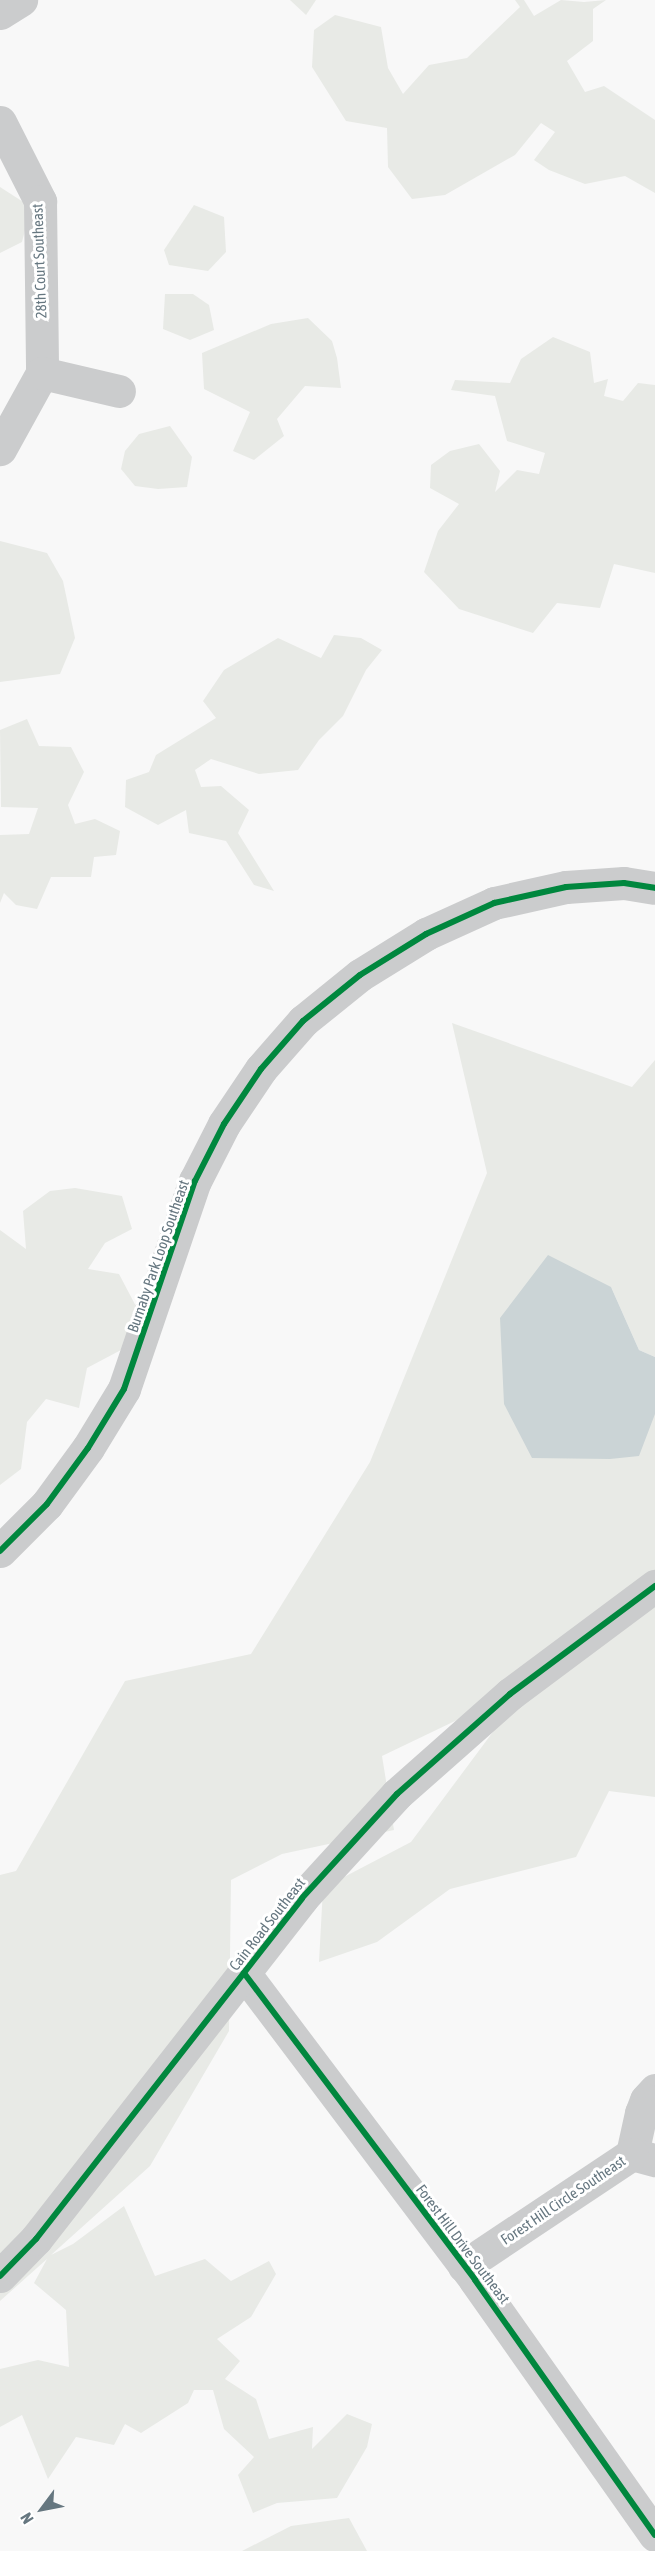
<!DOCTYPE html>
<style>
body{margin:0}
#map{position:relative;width:655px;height:2551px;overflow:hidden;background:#f8f8f8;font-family:"Asap Condensed",sans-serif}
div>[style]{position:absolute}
.green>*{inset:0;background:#e8eae6}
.water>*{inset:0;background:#cbd4d6}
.minor>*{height:33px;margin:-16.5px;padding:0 16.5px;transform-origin:16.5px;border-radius:16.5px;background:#cbcccd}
.cycleway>*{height:6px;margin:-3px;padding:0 3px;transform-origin:3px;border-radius:3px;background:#00873e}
span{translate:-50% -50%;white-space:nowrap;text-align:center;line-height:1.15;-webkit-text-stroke:6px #fff;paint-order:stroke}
.street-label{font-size:15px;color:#667780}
.north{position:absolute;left:12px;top:2479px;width:60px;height:60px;-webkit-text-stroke:4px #fff;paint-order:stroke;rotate:238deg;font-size:16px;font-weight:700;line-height:24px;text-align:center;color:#667780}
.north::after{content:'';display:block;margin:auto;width:21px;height:27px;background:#667780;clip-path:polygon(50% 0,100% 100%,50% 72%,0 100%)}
</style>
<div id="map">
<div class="green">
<div style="clip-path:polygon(290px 0,316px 0,306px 15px)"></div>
<div style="clip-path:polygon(515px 0,524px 0,534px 16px,561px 0,584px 2px,606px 0,593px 9px,593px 41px,567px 61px,585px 92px,604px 86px,655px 120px,655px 193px,625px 176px,585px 184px,549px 170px,534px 160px,555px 132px,541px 123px,515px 155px,445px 195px,412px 199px,388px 167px,387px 128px,346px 121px,312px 67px,314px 30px,335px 15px,381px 27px,388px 68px,403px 94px,429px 65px,467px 58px,520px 7px)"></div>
<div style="clip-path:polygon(0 187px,31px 207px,22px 242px,0 253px)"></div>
<div style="clip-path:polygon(194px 205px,224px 217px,226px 252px,208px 271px,169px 265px,164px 250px)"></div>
<div style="clip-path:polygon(165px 294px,193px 294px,209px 305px,214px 330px,190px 340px,163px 329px)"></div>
<div style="clip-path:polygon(308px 318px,332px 341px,337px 358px,341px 388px,305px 386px,277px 419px,284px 436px,254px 460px,233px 451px,250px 412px,204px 389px,202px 353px,271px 324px)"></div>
<div style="clip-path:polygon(553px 337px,590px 352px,594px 383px,608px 379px,604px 396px,623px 401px,638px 383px,655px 385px,655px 573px,614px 564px,600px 608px,557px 603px,533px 633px,459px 609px,424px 572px,438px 531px,459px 504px,430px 488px,431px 465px,450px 451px,479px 444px,500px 471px,495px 492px,517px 470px,539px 474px,545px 453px,507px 441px,495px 396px,451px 390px,455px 380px,510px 383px,521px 359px)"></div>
<div style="clip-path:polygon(170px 426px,192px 457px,187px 487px,158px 489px,135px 486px,121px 469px,125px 451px,139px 434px)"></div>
<div style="clip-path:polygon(0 541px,47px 553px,63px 581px,75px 638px,60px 674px,0 682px)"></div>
<div style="clip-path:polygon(334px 635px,361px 638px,382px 650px,366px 670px,343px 716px,319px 740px,298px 770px,259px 774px,211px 759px,195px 770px,201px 787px,221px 786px,249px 810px,238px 833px,274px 891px,254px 885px,226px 841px,189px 833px,186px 810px,158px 825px,125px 807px,126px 780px,149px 772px,156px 755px,216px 718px,203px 701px,224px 670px,278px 638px,321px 658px)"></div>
<div style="clip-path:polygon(27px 719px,39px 746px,71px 747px,84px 772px,68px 805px,75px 824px,95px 819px,120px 831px,116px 855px,94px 857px,91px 877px,51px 877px,37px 909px,16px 905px,4px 893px,0 903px,0 835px,29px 834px,38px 808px,1px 807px,0 730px)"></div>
<div style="clip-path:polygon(452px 1023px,632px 1087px,655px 1060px,655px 1357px,639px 1350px,611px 1287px,655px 1414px,655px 1797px,609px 1791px,576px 1857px,450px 1889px,377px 1942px,319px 1962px,323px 1888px,411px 1842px,559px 1643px,503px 1698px,382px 1756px,394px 1830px,282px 1854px,231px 1880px,229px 2031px,150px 2166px,51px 2255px,73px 2244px,124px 2206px,155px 2276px,205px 2259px,231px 2281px,269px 2261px,276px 2274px,251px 2317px,217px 2339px,240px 2361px,225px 2379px,256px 2399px,269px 2439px,313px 2427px,312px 2449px,347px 2414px,372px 2424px,367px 2447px,337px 2498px,277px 2503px,253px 2513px,238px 2475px,254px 2457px,224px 2429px,213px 2390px,194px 2390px,188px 2403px,141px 2433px,125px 2424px,114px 2445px,76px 2437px,48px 2479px,22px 2415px,0 2427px,0 2369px,38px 2360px,69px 2367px,66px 2310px,34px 2283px,47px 2259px,0 2301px,0 1875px,16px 1871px,125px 1681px,251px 1654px,370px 1462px,487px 1173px)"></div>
<div style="clip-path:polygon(75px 1188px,122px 1196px,132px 1229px,105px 1243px,88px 1269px,119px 1274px,139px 1312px,121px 1350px,87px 1368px,79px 1408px,46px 1399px,27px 1422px,21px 1469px,0 1485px,0 1230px,26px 1249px,23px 1211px,50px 1191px)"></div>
<div style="clip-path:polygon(349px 2518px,367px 2551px,242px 2551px,291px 2526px)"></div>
</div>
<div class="water">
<div style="clip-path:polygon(548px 1255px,611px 1287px,639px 1350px,655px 1357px,655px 1414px,639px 1456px,610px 1459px,532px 1458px,504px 1404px,500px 1318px)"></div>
</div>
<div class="minor">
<div style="left:0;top:13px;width:25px;rotate:-32deg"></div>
<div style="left:0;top:122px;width:89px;rotate:63.1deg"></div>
<div style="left:40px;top:201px;width:172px;rotate:89.3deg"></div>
<div style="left:42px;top:373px;width:87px;rotate:118.9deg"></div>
<div style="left:42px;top:373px;width:79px;rotate:13.2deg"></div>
<div style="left:0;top:1551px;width:66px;rotate:-45deg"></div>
<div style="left:47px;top:1504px;width:69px;rotate:-53.8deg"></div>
<div style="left:88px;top:1448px;width:69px;rotate:-58.6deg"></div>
<div style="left:124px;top:1389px;width:220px;rotate:-71.2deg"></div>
<div style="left:195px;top:1181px;width:64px;rotate:-63deg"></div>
<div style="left:224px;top:1124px;width:66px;rotate:-56.1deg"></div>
<div style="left:261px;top:1069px;width:64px;rotate:-48.8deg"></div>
<div style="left:303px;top:1021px;width:73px;rotate:-38.9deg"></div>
<div style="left:360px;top:975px;width:78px;rotate:-31.8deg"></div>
<div style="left:426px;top:934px;width:75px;rotate:-24.5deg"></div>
<div style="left:494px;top:903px;width:74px;rotate:-12.5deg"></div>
<div style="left:566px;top:887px;width:58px;rotate:-3.9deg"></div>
<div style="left:624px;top:883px;width:31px;rotate:9deg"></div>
<div style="left:244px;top:1973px;width:384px;rotate:53deg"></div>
<div style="left:475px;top:2280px;width:312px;rotate:54.8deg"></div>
<div style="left:655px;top:2090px;width:13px;rotate:132deg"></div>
<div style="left:646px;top:2100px;width:14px;rotate:111deg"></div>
<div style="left:641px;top:2113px;width:42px;rotate:102.4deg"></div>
<div style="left:632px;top:2154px;width:24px;rotate:15deg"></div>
<div style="left:464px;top:2266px;width:202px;rotate:-33.7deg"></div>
<div style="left:0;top:2276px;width:52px;rotate:-45.8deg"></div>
<div style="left:36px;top:2239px;width:432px;rotate:-52deg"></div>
<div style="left:302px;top:1898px;width:141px;rotate:-47.6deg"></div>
<div style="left:397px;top:1794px;width:151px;rotate:-41.5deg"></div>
<div style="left:510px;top:1694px;width:181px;rotate:-36.7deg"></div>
</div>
<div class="cycleway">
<div style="left:0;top:1551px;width:66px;rotate:-45deg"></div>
<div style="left:47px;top:1504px;width:69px;rotate:-53.8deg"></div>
<div style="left:88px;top:1448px;width:69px;rotate:-58.6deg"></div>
<div style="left:124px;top:1389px;width:220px;rotate:-71.2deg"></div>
<div style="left:195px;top:1181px;width:64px;rotate:-63deg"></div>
<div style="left:224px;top:1124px;width:66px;rotate:-56.1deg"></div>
<div style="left:261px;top:1069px;width:64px;rotate:-48.8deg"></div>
<div style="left:303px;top:1021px;width:73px;rotate:-38.9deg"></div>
<div style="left:360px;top:975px;width:78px;rotate:-31.8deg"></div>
<div style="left:426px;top:934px;width:75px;rotate:-24.5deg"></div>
<div style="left:494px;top:903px;width:74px;rotate:-12.5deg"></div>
<div style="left:566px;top:887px;width:58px;rotate:-3.9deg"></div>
<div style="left:624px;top:883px;width:31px;rotate:9deg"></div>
<div style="left:244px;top:1973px;width:384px;rotate:53deg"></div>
<div style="left:475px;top:2280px;width:312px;rotate:54.8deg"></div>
<div style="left:0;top:2276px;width:52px;rotate:-45.8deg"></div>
<div style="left:36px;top:2239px;width:432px;rotate:-52deg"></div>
<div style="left:302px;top:1898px;width:141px;rotate:-47.6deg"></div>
<div style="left:397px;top:1794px;width:151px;rotate:-41.5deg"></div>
<div style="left:510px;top:1694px;width:181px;rotate:-36.7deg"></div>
</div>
<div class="street-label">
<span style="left:39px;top:261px;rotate:-92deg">28th Court Southeast</span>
<span style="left:158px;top:1256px;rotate:-71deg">Burnaby Park Loop Southeast</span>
<span style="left:267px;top:1924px;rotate:-52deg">Cain Road Southeast</span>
<span style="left:563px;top:2200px;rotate:-34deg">Forest Hill Circle Southeast</span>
<span style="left:463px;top:2244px;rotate:53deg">Forest Hill Drive Southeast</span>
</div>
<div class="north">N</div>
</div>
